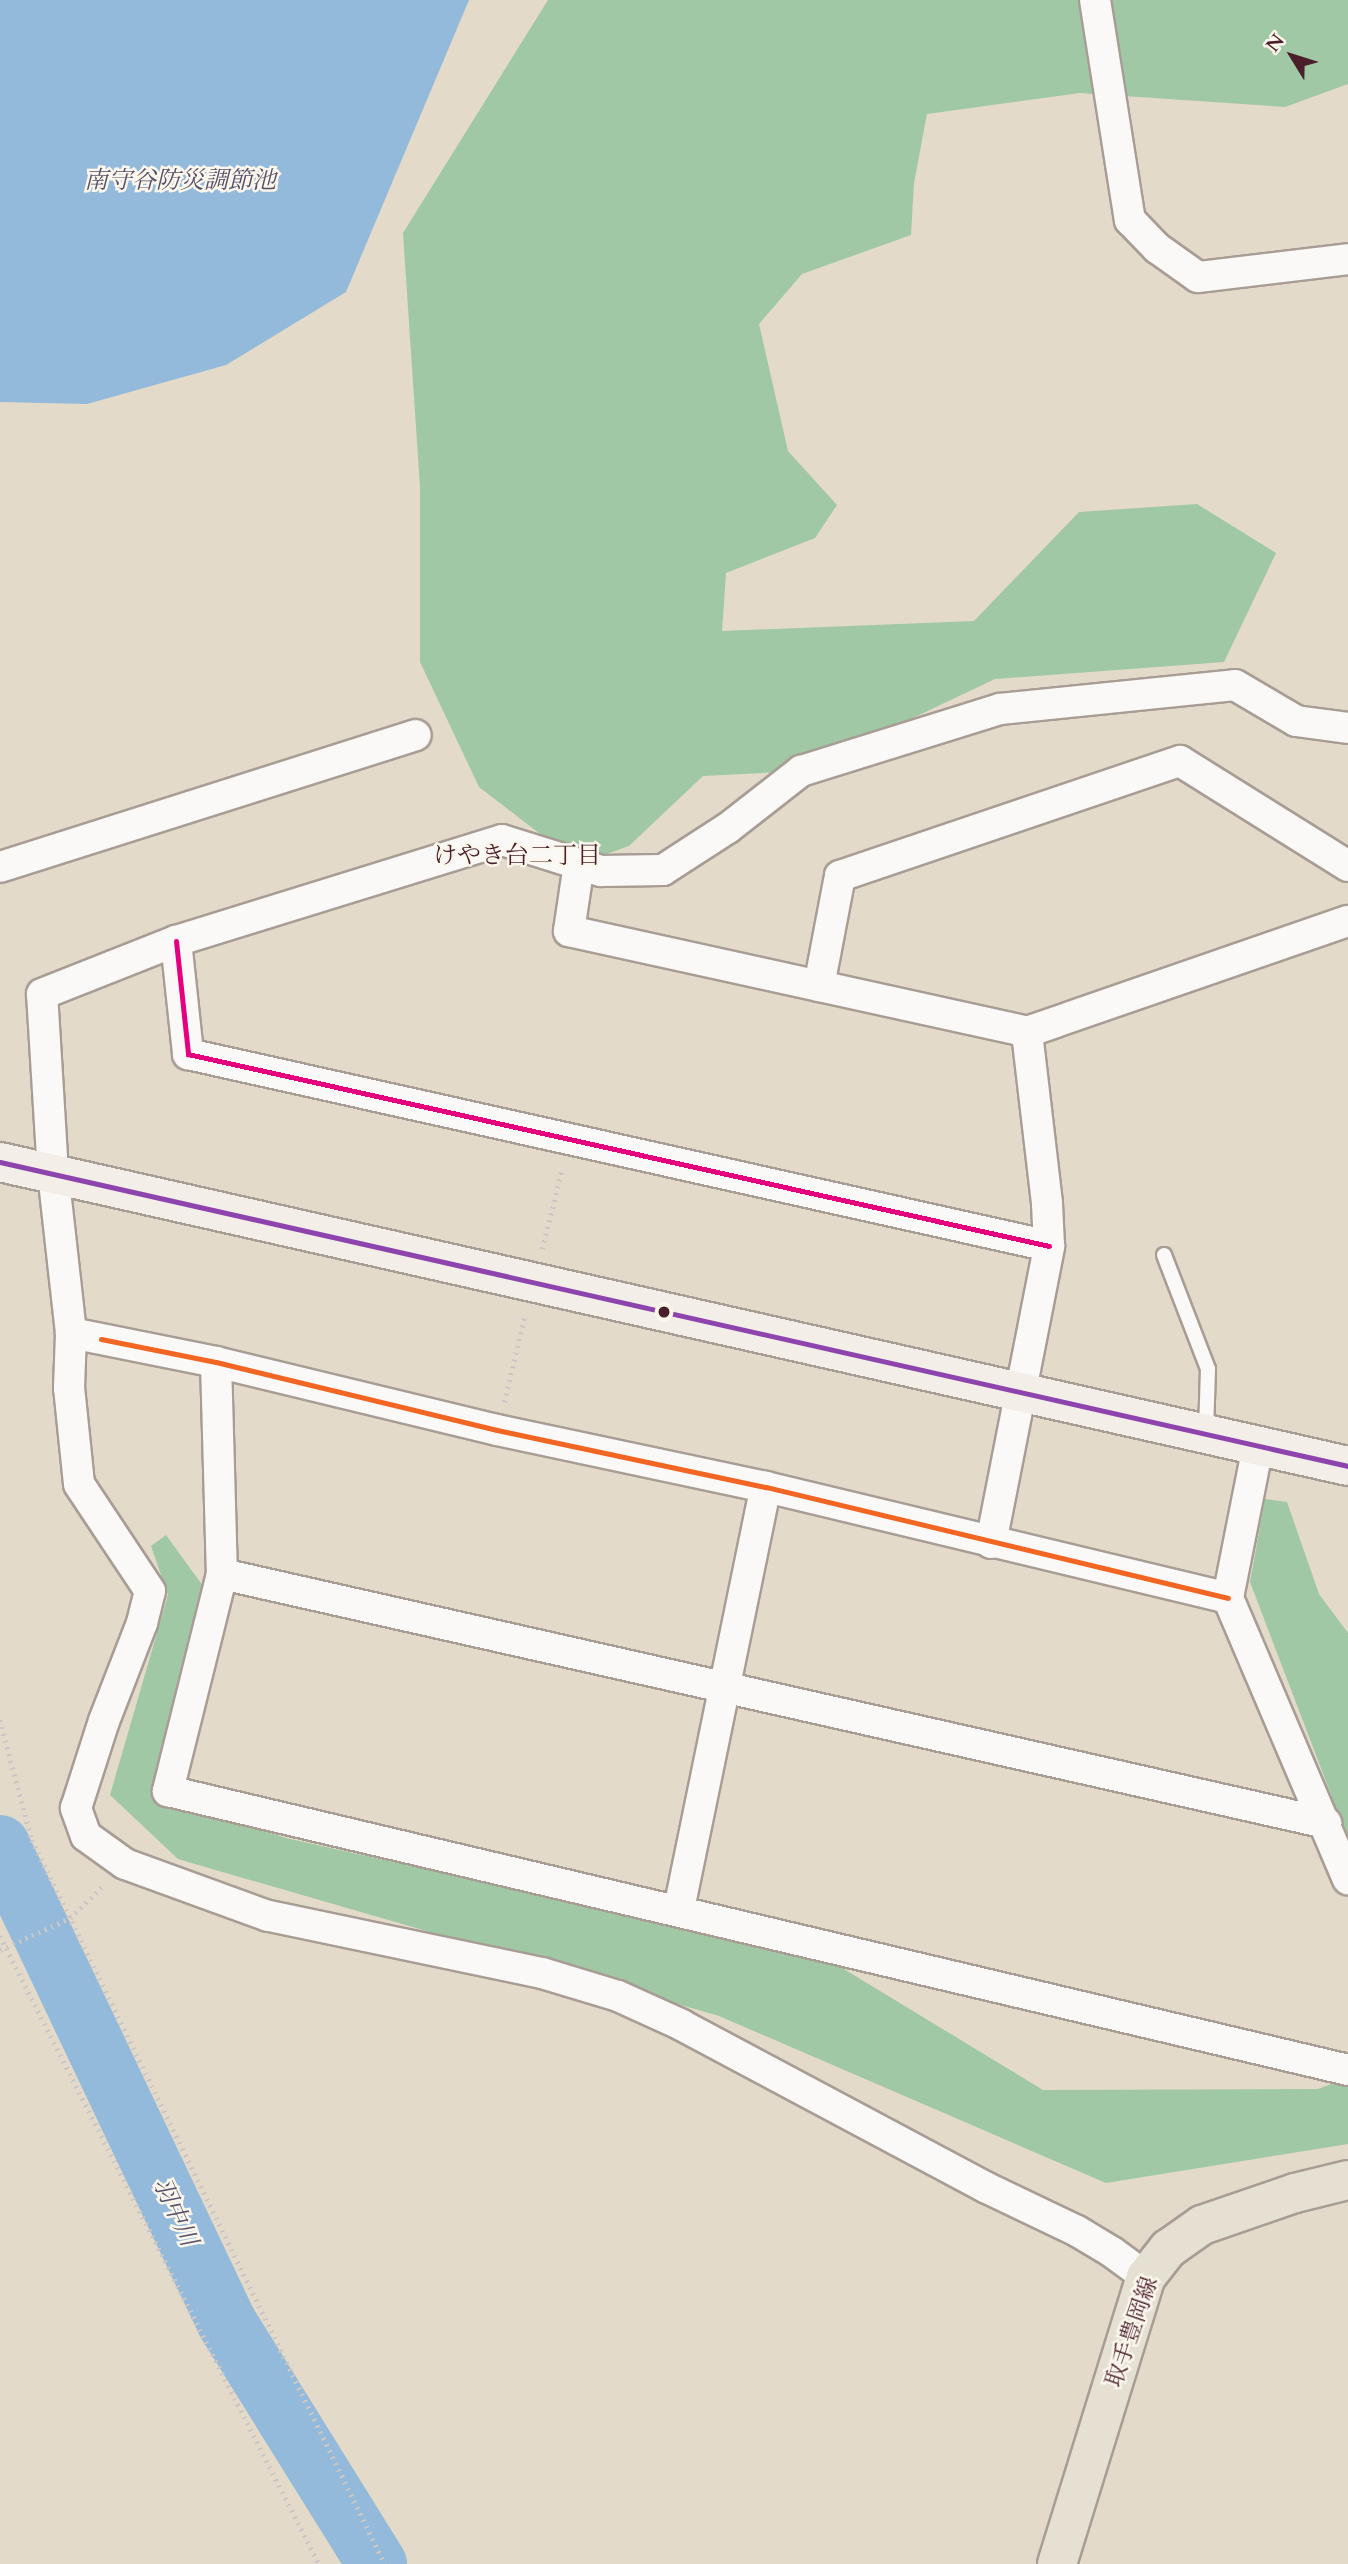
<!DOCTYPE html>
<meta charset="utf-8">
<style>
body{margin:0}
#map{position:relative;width:1348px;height:2564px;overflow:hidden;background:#e3dac9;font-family:Cardo,"Noto Serif JP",serif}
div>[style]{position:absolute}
.forest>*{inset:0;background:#a0c8a4}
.water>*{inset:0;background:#93bada}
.river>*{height:60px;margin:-30px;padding:0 30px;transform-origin:30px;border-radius:30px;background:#93bada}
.path>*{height:4.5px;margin-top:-2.25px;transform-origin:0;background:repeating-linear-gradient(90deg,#ccc7c5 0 2px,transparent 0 7px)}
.roads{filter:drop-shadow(2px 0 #a89d95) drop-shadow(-2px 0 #a89d95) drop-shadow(0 2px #a89d95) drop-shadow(0 -2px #a89d95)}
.lane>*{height:14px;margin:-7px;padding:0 7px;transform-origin:7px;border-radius:7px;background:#fbf9f7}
.street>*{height:30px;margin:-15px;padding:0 15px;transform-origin:15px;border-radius:15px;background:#fbf9f7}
.secondary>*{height:38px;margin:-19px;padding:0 19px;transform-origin:19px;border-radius:19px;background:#f3efe8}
.primary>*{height:38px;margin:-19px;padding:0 19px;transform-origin:19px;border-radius:19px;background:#e6e0d3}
.bus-1>*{height:5px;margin:-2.5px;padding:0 2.5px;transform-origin:2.5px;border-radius:2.5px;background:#8e44ad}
.bus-2>*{height:5px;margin:-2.5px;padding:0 2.5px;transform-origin:2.5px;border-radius:2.5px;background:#e5007d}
.bus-3>*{height:5px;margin:-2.5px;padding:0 2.5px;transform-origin:2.5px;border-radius:2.5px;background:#f26522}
.dots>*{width:19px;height:19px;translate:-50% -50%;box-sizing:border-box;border:4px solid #fbf7ec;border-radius:50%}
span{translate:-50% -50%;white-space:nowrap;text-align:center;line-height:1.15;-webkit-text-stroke:5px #fbf7ec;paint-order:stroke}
.street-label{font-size:23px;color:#4a1f2b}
.water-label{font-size:24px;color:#58516b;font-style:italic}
.neighbourhood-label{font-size:24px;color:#4a1f2b}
.north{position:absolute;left:1257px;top:21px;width:70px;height:70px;-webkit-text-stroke:5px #fbf7ec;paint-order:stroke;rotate:308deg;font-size:19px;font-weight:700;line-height:28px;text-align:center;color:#4a1f2b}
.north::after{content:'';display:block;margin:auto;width:24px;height:32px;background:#4a1f2b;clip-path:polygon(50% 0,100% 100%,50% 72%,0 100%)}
</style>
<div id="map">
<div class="forest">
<div style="clip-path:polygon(548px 0,1348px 0,1348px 84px,1285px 107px,1080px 93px,927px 114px,914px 183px,911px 235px,802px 274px,759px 324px,788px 451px,837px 505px,815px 538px,726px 573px,722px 631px,974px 621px,1079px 512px,1197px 504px,1276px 553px,1224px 662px,995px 679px,801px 771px,703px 776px,629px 846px,579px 864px,479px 787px,420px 662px,420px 487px,403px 233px)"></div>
<div style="clip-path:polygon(1265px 1499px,1287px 1502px,1319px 1594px,1348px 1633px,1348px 1839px,1250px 1582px)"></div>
<div style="clip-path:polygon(166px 1535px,203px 1586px,154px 1796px,286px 1838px,829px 1960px,1043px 2090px,1318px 2089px,1348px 2078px,1348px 2144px,1106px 2183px,719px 2016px,178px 1859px,110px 1795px,168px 1595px,151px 1546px)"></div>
</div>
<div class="water">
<div style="clip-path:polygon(0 0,469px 0,346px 292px,226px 365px,87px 404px,0 402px)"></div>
</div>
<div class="river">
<div style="left:0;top:1845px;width:529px;rotate:64.6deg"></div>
<div style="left:227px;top:2323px;width:284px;rotate:58.1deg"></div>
</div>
<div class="path">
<div style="left:542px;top:1249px;width:82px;rotate:-76deg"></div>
<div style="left:504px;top:1402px;width:89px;rotate:-76.4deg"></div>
<div style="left:0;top:1720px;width:124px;rotate:75.1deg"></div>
<div style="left:32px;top:1840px;width:805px;rotate:64.01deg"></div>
<div style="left:0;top:1936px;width:704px;rotate:63.07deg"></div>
<div style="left:0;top:1950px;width:77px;rotate:-24.6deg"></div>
<div style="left:70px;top:1918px;width:47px;rotate:-44.1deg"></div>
</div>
<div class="roads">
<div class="lane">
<div style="left:1164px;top:1255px;width:122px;rotate:68.9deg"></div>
<div style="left:1208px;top:1369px;width:63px;rotate:91.8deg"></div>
</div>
<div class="street">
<div style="left:1095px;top:0;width:223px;rotate:81deg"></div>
<div style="left:1130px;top:220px;width:39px;rotate:46deg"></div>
<div style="left:1157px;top:248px;width:50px;rotate:35.3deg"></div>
<div style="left:1198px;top:277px;width:151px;rotate:-6.8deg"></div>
<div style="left:579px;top:864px;width:68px;rotate:98.5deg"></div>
<div style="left:569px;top:931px;width:469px;rotate:12.4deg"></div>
<div style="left:1027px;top:1032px;width:340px;rotate:-19.1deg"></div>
<div style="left:0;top:867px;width:436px;rotate:-17.6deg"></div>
<div style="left:176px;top:941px;width:114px;rotate:83.9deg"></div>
<div style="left:188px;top:1054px;width:882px;rotate:12.57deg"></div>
<div style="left:819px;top:986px;width:112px;rotate:-79.2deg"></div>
<div style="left:840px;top:876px;width:359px;rotate:-18.7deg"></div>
<div style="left:1180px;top:761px;width:198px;rotate:32deg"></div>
<div style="left:71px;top:1333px;width:148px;rotate:11.3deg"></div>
<div style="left:216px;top:1362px;width:289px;rotate:13.6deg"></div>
<div style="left:497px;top:1430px;width:275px;rotate:12deg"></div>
<div style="left:766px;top:1487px;width:475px;rotate:13.5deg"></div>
<div style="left:216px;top:1362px;width:212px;rotate:88.4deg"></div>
<div style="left:222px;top:1574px;width:224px;rotate:104deg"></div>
<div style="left:168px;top:1791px;width:1213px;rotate:13.3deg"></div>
<div style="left:1258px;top:1446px;width:155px;rotate:101.2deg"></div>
<div style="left:1228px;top:1598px;width:306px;rotate:66.9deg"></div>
<div style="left:991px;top:1543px;width:303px;rotate:-78.9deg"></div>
<div style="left:1049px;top:1246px;width:43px;rotate:-92.7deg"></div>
<div style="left:1047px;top:1203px;width:172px;rotate:-96.7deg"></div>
<div style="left:222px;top:1574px;width:1132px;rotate:12.71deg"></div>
<div style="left:679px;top:1909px;width:431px;rotate:-78.4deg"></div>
<div style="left:1146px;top:2277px;width:42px;rotate:-143.7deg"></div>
<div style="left:1112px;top:2252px;width:41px;rotate:-149deg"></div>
<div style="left:1077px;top:2231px;width:102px;rotate:-154.4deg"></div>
<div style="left:985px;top:2187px;width:344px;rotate:-151.9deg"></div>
<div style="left:682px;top:2025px;width:70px;rotate:-155.6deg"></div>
<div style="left:618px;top:1996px;width:79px;rotate:-163.2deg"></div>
<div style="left:542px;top:1973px;width:280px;rotate:-168.2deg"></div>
<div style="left:268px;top:1916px;width:152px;rotate:-160deg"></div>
<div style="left:125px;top:1864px;width:48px;rotate:-144.3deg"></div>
<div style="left:86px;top:1836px;width:30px;rotate:-110deg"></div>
<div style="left:76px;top:1808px;width:91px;rotate:-72.2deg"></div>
<div style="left:104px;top:1721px;width:105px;rotate:-68.8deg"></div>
<div style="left:142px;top:1623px;width:33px;rotate:-76deg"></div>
<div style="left:150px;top:1591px;width:128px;rotate:-123.6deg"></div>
<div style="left:79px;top:1484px;width:97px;rotate:-95.9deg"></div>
<div style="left:69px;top:1388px;width:55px;rotate:-87.9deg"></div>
<div style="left:71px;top:1333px;width:161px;rotate:-96.4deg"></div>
<div style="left:53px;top:1173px;width:179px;rotate:-93.5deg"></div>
<div style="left:42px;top:994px;width:144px;rotate:-21.6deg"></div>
<div style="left:176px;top:941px;width:341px;rotate:-17.2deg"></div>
<div style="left:502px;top:840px;width:104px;rotate:17.4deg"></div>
<div style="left:601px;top:871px;width:62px;rotate:-0.9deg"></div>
<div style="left:663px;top:870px;width:77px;rotate:-32.9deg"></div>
<div style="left:728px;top:828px;width:93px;rotate:-38deg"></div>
<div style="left:801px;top:771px;width:208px;rotate:-17.3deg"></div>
<div style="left:1000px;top:709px;width:236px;rotate:-5.8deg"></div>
<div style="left:1235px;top:685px;width:71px;rotate:30.5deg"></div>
<div style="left:1296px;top:721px;width:52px;rotate:7.7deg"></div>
</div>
<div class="secondary">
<div style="left:0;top:1162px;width:1382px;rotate:12.71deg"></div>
</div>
<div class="primary">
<div style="left:1057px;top:2564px;width:300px;rotate:-72.8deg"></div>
<div style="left:1146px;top:2277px;width:36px;rotate:-52deg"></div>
<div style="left:1168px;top:2249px;width:42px;rotate:-35.2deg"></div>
<div style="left:1202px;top:2225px;width:98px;rotate:-19deg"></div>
<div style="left:1295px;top:2193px;width:55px;rotate:-13.8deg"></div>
</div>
</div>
<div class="bus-1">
<div style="left:0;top:1162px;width:1382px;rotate:12.71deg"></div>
</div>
<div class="bus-2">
<div style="left:176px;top:941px;width:114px;rotate:83.9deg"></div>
<div style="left:188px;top:1054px;width:882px;rotate:12.57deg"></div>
</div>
<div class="bus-3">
<div style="left:101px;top:1339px;width:117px;rotate:11.3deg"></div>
<div style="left:216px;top:1362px;width:289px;rotate:13.6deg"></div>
<div style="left:497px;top:1430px;width:275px;rotate:12deg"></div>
<div style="left:766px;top:1487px;width:475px;rotate:13.5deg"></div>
</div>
<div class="dots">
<div style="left:664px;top:1312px;background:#4a1f2b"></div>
</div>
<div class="street-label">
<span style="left:1132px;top:2332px;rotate:-71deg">取手豊岡線</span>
</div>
<div class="water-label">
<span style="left:180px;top:181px">南守谷防災調節池</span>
<span style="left:175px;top:2212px;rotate:65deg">羽中川</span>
</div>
<div class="neighbourhood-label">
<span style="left:517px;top:856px">けやき台二丁目</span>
</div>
<div class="north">N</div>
</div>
